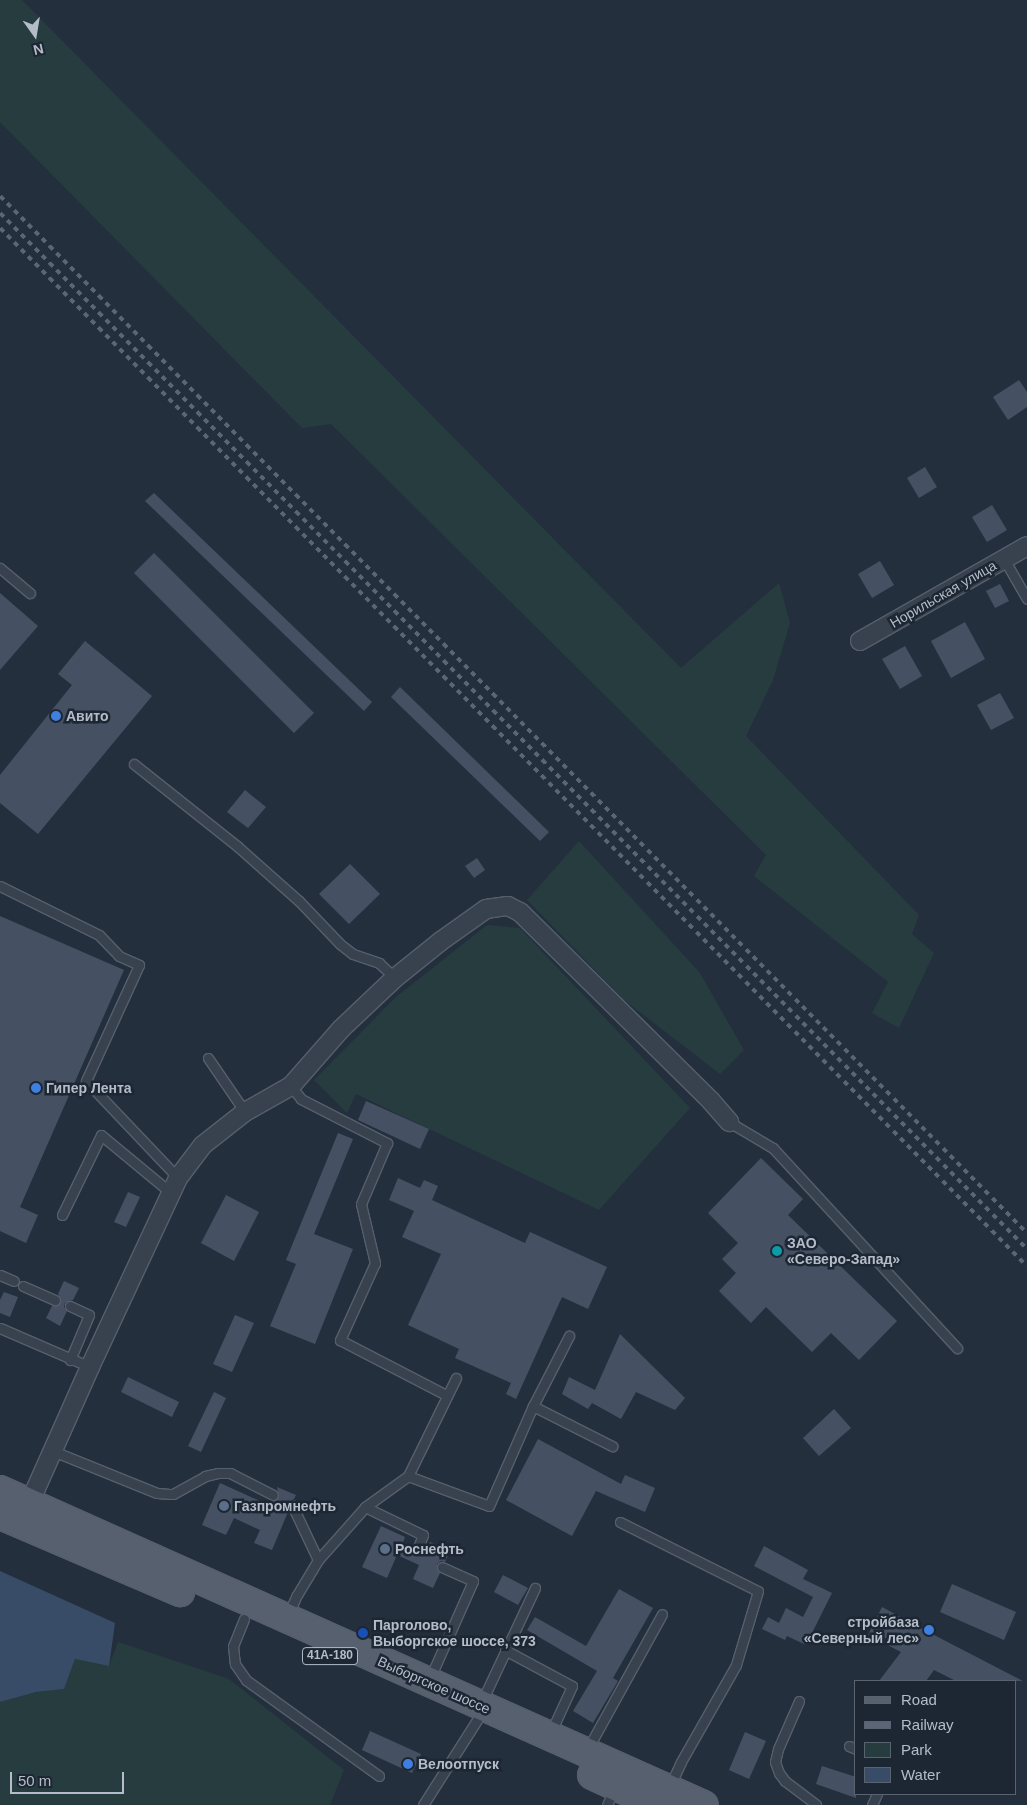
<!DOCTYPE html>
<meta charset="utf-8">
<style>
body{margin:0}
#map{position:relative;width:1027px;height:1805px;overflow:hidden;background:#242f3e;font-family:Helvetica,sans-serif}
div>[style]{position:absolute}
.green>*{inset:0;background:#263c3f}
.water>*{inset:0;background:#394c67}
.building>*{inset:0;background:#455162}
.roads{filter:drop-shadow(1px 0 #565f6c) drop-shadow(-1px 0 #565f6c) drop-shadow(0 1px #565f6c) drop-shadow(0 -1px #565f6c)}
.lane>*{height:9px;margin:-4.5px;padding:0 4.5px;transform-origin:4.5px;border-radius:4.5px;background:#38414e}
.street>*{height:18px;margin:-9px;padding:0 9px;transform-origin:9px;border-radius:9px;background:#38414e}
.primary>*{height:28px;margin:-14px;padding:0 14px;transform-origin:14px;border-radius:14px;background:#56606e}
.rail>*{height:4px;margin-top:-2px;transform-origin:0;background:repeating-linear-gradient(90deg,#5a6575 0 5px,transparent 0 10px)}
.dots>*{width:14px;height:14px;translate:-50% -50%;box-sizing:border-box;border:2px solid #1d2633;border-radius:50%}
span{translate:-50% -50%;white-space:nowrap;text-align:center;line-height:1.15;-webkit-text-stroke:5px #1d2633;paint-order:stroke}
.shield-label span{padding:1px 4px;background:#1d2633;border:1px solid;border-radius:4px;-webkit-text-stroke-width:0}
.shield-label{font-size:12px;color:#b4bcc9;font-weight:700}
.street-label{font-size:14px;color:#b4bcc9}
.poi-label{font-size:14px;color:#b4bcc9;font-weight:700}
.left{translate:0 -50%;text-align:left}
.right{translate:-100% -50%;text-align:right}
.legend{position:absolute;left:854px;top:1680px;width:162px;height:115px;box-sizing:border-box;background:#1d2633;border:1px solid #59626f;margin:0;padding:6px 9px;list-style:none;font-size:15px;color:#b4bcc9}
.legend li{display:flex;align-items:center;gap:10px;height:25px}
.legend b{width:25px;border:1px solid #59626f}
.north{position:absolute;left:10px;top:10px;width:50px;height:50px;-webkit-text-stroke:4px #1d2633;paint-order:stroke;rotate:167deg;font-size:14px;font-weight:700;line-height:20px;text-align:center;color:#b4bcc9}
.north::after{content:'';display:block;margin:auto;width:18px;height:22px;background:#b4bcc9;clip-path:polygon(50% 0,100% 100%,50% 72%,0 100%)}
.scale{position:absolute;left:10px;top:1772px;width:114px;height:22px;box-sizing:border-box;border:2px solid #b4bcc9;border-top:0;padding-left:6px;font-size:15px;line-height:18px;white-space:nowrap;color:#b4bcc9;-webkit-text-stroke:4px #1d2633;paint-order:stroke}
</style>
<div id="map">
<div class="green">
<div style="clip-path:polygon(0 0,22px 0,681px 668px,779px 583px,790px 623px,773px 680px,746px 736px,919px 915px,912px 934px,934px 953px,899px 1028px,872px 1013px,888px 982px,754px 876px,766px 855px,331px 424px,302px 428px,0 122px)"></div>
<div style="clip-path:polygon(579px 841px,700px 973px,744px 1050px,720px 1074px,624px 1000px,527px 900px)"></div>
<div style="clip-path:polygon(487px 925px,520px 928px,690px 1108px,599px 1210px,356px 1094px,347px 1113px,314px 1080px,396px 997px)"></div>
<div style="clip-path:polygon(118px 1642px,229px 1679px,344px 1770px,330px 1805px,0 1805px,0 1702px,36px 1692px,64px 1689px,75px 1659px,109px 1666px)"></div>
</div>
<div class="water">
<div style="clip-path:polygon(0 1571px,115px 1623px,109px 1666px,75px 1659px,64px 1689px,36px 1692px,0 1702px)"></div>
</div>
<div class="building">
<div style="clip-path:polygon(1019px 380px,1027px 392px,1027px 407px,1008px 420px,993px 397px)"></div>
<div style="clip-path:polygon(925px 467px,937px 487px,919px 498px,907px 478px)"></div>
<div style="clip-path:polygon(154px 493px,372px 702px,364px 711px,145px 501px)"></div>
<div style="clip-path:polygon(992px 505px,1007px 530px,987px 542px,972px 517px)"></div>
<div style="clip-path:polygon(154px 553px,314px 713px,294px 733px,134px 573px)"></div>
<div style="clip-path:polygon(880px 561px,894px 585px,872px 598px,858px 574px)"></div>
<div style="clip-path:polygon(1000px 584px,1009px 601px,995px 608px,986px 591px)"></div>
<div style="clip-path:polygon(0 593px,38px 626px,0 670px)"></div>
<div style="clip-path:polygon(965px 622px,985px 659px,951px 678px,931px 641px)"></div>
<div style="clip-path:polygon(85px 641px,152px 696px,38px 834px,0 803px,0 775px,72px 685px,58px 674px)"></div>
<div style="clip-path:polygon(905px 646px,922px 676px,900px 689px,882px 659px)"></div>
<div style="clip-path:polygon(400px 687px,549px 832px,540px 841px,391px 697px)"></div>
<div style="clip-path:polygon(1000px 693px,1014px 718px,991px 730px,977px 705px)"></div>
<div style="clip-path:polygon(245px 790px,266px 807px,248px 828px,227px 812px)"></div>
<div style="clip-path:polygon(477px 858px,485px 870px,474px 878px,465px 866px)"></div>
<div style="clip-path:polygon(350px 864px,380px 894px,349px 924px,319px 894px)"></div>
<div style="clip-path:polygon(0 916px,124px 970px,20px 1207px,38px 1215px,26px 1243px,0 1231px)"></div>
<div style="clip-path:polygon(366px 1101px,429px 1129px,420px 1149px,358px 1120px)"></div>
<div style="clip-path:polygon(338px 1133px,353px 1139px,314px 1234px,353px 1249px,315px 1344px,270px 1326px,296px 1264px,286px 1260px)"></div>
<div style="clip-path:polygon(761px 1158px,803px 1199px,788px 1215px,897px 1321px,859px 1360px,831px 1333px,812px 1352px,766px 1307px,751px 1323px,719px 1291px,736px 1273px,722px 1259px,738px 1243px,708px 1213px)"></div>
<div style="clip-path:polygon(398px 1178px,420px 1188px,424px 1180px,438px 1186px,432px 1200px,525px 1243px,530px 1232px,607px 1267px,588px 1309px,562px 1297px,516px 1399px,506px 1394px,511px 1383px,455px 1358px,459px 1349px,408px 1325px,441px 1254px,402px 1237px,414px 1211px,389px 1200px)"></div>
<div style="clip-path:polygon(128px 1192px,140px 1197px,126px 1227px,114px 1222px)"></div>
<div style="clip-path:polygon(226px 1195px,259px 1212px,234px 1261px,201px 1243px)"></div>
<div style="clip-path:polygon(64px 1281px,79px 1288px,73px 1300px,65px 1303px,64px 1307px,67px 1311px,60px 1326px,46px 1318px,52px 1306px,56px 1306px,60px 1303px,61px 1299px,58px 1294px)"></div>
<div style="clip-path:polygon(4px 1292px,18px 1297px,10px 1317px,0 1313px,0 1300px)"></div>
<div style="clip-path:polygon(235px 1315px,254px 1323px,232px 1372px,213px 1364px)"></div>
<div style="clip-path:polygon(620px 1334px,685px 1398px,675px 1410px,636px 1392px,621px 1419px,592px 1403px,588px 1409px,562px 1394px,569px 1377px,595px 1390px)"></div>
<div style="clip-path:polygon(128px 1377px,179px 1402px,172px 1417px,121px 1392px)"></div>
<div style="clip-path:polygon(214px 1392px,226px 1398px,201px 1452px,188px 1446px)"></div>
<div style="clip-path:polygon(834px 1409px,851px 1428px,819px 1456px,803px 1438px)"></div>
<div style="clip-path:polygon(538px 1439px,621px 1484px,625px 1475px,655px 1488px,645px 1512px,596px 1491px,572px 1536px,506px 1500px)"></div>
<div style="clip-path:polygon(220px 1483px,269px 1505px,271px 1501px,279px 1497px,277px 1487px,296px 1495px,294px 1499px,287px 1502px,288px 1512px,272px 1550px,254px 1543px,260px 1530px,234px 1518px,226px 1535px,202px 1525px)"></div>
<div style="clip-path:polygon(381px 1526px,405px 1537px,403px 1543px,411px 1547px,412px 1553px,415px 1556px,425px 1553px,430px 1542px,450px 1551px,445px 1562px,441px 1561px,437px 1564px,437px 1570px,440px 1573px,433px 1588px,413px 1579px,419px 1565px,397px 1555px,387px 1578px,362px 1567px)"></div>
<div style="clip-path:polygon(764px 1546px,808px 1570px,803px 1579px,832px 1593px,806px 1645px,787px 1636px,785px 1640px,762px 1629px,768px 1617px,779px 1623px,786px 1608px,803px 1617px,813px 1597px,754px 1566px)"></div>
<div style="clip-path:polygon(503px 1575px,528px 1588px,518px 1605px,494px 1592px)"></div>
<div style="clip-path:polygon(952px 1584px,1016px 1612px,1004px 1640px,940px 1612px)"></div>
<div style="clip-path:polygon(619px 1589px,653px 1608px,613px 1678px,618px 1681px,593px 1723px,573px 1711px,597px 1671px,527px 1630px,535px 1617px,586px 1646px)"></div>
<div style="clip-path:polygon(882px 1607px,936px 1636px,1023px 1681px,956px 1681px,934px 1670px,926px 1681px,879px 1681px,901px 1652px,868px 1635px)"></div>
<div style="clip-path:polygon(370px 1731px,421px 1754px,412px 1773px,362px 1750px)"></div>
<div style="clip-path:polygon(745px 1732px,766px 1741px,749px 1779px,729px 1770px)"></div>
<div style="clip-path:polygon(822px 1766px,856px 1777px,856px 1798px,816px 1784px)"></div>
</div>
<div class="roads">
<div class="lane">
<div style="left:1004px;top:559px;width:46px;rotate:60.1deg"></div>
<div style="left:0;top:568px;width:39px;rotate:40deg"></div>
<div style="left:134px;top:764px;width:132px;rotate:38.5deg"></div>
<div style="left:237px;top:846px;width:83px;rotate:41.6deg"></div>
<div style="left:299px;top:901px;width:59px;rotate:46.4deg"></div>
<div style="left:340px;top:944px;width:16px;rotate:38deg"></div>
<div style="left:353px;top:954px;width:28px;rotate:19deg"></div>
<div style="left:379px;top:963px;width:22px;rotate:43deg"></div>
<div style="left:0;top:886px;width:110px;rotate:26.3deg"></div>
<div style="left:99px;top:935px;width:29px;rotate:46deg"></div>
<div style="left:119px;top:956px;width:22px;rotate:24deg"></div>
<div style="left:139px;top:965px;width:128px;rotate:114.6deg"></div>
<div style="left:86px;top:1081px;width:134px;rotate:46.5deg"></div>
<div style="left:208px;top:1058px;width:65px;rotate:55.6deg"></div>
<div style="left:291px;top:1086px;width:16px;rotate:52deg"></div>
<div style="left:301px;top:1099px;width:97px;rotate:27.1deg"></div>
<div style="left:387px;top:1143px;width:66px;rotate:113.1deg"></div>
<div style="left:361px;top:1204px;width:61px;rotate:76.7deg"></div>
<div style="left:375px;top:1263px;width:85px;rotate:114.4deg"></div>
<div style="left:340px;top:1340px;width:119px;rotate:27.4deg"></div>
<div style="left:729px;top:1122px;width:51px;rotate:30.6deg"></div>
<div style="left:773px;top:1148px;width:272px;rotate:47.4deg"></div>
<div style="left:62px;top:1215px;width:89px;rotate:-64deg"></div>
<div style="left:101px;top:1135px;width:91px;rotate:39.6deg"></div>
<div style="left:0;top:1275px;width:15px;rotate:23deg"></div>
<div style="left:23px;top:1286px;width:35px;rotate:24deg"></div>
<div style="left:70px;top:1306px;width:21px;rotate:25deg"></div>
<div style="left:89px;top:1315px;width:49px;rotate:112.9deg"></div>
<div style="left:0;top:1328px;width:98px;rotate:23.4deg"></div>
<div style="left:533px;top:1406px;width:89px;rotate:26.9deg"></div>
<div style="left:53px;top:1451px;width:112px;rotate:22deg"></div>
<div style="left:157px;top:1493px;width:16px;rotate:4deg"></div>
<div style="left:173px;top:1494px;width:37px;rotate:-29deg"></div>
<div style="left:205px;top:1476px;width:13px;rotate:-13deg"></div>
<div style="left:218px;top:1473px;width:12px"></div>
<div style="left:230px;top:1473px;width:48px;rotate:27.1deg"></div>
<div style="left:408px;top:1476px;width:86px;rotate:20.3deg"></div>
<div style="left:489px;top:1506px;width:109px;rotate:-66.3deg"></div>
<div style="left:533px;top:1406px;width:79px;rotate:-62.8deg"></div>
<div style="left:292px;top:1505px;width:61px;rotate:64.7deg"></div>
<div style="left:365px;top:1507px;width:64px;rotate:25.8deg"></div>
<div style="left:423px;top:1535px;width:16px;rotate:112deg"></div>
<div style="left:620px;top:1522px;width:154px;rotate:26.6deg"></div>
<div style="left:758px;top:1591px;width:77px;rotate:106.6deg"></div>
<div style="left:736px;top:1665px;width:112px;rotate:119.6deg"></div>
<div style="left:681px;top:1762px;width:26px;rotate:115deg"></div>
<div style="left:287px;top:1617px;width:24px;rotate:-66deg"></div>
<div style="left:297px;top:1595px;width:41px;rotate:-59deg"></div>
<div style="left:318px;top:1560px;width:71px;rotate:-48.4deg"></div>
<div style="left:365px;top:1507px;width:53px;rotate:-35.8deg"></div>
<div style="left:408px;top:1476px;width:109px;rotate:-63.9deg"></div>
<div style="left:244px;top:1619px;width:29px;rotate:112deg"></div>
<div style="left:233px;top:1646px;width:18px;rotate:84deg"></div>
<div style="left:235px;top:1664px;width:19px;rotate:55deg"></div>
<div style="left:246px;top:1680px;width:164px;rotate:35.8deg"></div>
<div style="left:505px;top:1650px;width:76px;rotate:28.2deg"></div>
<div style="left:572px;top:1686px;width:53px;rotate:114.6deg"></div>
<div style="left:430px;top:1678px;width:106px;rotate:-66.1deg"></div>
<div style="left:473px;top:1581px;width:34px;rotate:-156deg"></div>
<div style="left:482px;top:1701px;width:125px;rotate:-64.9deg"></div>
<div style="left:799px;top:1701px;width:52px;rotate:113.6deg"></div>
<div style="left:778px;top:1749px;width:13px;rotate:103deg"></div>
<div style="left:775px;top:1762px;width:12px;rotate:70deg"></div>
<div style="left:779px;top:1773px;width:10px;rotate:53deg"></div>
<div style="left:785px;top:1781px;width:39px;rotate:37deg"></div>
<div style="left:849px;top:1746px;width:8px;rotate:23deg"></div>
<div style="left:587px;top:1750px;width:155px;rotate:-61.1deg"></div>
<div style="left:423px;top:1805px;width:101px;rotate:-57.6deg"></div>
<div style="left:607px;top:1805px;width:17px;rotate:-66deg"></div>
<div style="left:872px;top:1805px;width:12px;rotate:-66deg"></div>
</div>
<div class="street">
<div style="left:860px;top:641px;width:192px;rotate:-29.6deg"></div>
<div style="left:29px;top:1504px;width:150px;rotate:-66deg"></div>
<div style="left:90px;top:1367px;width:208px;rotate:-65deg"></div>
<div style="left:178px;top:1178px;width:41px;rotate:-52.9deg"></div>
<div style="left:203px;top:1145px;width:53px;rotate:-38.2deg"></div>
<div style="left:245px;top:1112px;width:53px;rotate:-29.5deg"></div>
<div style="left:291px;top:1086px;width:76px;rotate:-48.7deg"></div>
<div style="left:341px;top:1029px;width:74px;rotate:-43.4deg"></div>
<div style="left:395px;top:978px;width:59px;rotate:-38.8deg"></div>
<div style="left:441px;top:941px;width:55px;rotate:-35.4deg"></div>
<div style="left:486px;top:909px;width:22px;rotate:-8deg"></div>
<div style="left:508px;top:906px;width:13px;rotate:27deg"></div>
<div style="left:520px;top:912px;width:269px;rotate:44.7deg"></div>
<div style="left:711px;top:1101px;width:28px;rotate:49deg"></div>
</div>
<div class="primary">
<div style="left:0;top:1490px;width:771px;rotate:24.11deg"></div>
<div style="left:0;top:1515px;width:196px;rotate:23.2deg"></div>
<div style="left:592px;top:1775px;width:72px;rotate:24.8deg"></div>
</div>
</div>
<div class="rail">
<div style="left:0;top:196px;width:1459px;rotate:45.28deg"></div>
<div style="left:0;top:213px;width:1459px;rotate:45.25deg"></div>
<div style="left:0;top:228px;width:1460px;rotate:45.31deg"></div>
</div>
<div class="dots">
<div style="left:56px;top:716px;background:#3f7fe0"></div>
<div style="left:36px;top:1088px;background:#3f7fe0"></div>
<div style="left:777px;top:1251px;background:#0f9aa8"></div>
<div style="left:224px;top:1506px;background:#5c6f8a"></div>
<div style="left:385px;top:1549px;background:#5c6f8a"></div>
<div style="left:929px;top:1630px;background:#3f7fe0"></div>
<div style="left:363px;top:1633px;background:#1a4fb4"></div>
<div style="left:408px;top:1764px;background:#3f7fe0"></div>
</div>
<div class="shield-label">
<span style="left:330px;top:1656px">41А-180</span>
</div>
<div class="street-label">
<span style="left:943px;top:594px;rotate:-30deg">Норильская улица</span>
<span style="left:434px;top:1685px;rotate:24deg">Выборгское шоссе</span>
</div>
<div class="poi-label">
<span class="left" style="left:66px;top:716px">Авито</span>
<span class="left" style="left:46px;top:1088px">Гипер Лента</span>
<span class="left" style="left:787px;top:1251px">ЗАО<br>«Северо-Запад»</span>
<span class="left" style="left:234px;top:1506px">Газпромнефть</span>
<span class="left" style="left:395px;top:1549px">Роснефть</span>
<span class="right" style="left:919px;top:1630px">стройбаза<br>«Северный лес»</span>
<span class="left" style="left:373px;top:1633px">Парголово,<br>Выборгское шоссе, 373</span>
<span class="left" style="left:418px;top:1764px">Велоотпуск</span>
</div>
<ul class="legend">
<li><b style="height:6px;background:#56606e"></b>Road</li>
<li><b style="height:6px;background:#5a6575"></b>Railway</li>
<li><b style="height:14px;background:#263c3f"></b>Park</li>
<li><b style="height:14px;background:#394c67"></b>Water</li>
</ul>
<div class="north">N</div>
<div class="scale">50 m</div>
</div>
